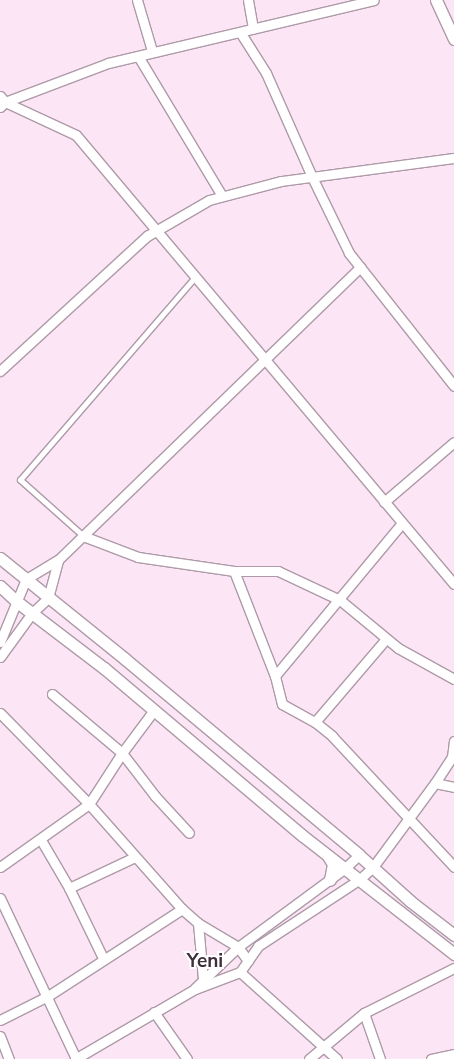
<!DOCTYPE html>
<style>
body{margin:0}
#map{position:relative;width:454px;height:1059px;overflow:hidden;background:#fce6f5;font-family:"Nunito Sans",sans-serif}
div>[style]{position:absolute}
.roads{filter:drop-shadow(1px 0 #ae9aa8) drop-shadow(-1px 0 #ae9aa8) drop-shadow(0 1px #ae9aa8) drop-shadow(0 -1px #ae9aa8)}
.service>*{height:4.5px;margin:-2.25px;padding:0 2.25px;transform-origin:2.25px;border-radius:2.25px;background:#fff}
.minor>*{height:9px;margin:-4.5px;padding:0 4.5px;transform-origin:4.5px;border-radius:4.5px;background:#fff}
.tertiary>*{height:11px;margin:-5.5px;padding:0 5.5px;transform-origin:5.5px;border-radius:5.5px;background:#fff}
span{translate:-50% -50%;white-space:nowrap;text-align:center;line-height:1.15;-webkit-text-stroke:4px #fff;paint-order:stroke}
.district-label{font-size:19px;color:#3f2f3a;font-weight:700}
</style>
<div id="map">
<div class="roads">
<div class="service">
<div style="left:83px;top:536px;width:84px;rotate:-138.4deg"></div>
<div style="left:20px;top:480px;width:268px;rotate:-49.2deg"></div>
</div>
<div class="minor">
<div style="left:137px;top:0;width:53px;rotate:73.6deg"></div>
<div style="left:248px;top:0;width:29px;rotate:80deg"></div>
<div style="left:240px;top:32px;width:49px;rotate:57.6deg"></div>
<div style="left:266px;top:73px;width:114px;rotate:66.1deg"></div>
<div style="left:312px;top:177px;width:85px;rotate:64deg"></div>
<div style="left:349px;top:253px;width:169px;rotate:51.7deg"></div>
<div style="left:138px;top:56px;width:163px;rotate:59deg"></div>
<div style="left:0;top:96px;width:8px;rotate:50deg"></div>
<div style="left:5px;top:102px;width:78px;rotate:24.9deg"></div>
<div style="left:76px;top:135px;width:587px;rotate:49.91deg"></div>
<div style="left:0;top:107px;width:7px;rotate:-45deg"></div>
<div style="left:5px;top:102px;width:110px;rotate:-20.7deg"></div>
<div style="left:108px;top:63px;width:273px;rotate:-13.3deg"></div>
<div style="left:0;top:371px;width:200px;rotate:-42.6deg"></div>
<div style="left:147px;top:236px;width:72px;rotate:-30.1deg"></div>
<div style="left:209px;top:200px;width:74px;rotate:-14.8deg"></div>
<div style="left:281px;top:181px;width:175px;rotate:-7.6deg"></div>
<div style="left:384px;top:502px;width:92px;rotate:-40.6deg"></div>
<div style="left:83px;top:536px;width:59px;rotate:20.9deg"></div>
<div style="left:138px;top:557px;width:97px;rotate:8.3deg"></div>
<div style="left:234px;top:571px;width:44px"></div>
<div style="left:278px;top:571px;width:68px;rotate:25.1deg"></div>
<div style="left:340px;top:600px;width:75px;rotate:39.6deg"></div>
<div style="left:398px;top:648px;width:64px;rotate:29deg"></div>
<div style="left:234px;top:571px;width:113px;rotate:68.7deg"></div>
<div style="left:275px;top:676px;width:29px;rotate:76deg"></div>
<div style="left:282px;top:704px;width:38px;rotate:29deg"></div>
<div style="left:315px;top:722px;width:22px;rotate:39deg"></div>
<div style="left:332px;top:736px;width:179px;rotate:47deg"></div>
<div style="left:0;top:642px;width:68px;rotate:-67.6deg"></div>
<div style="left:26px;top:579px;width:37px;rotate:-31deg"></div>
<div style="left:58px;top:560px;width:421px;rotate:-44.1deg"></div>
<div style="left:0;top:657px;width:54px;rotate:-54deg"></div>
<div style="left:32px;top:613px;width:22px;rotate:-43deg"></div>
<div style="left:48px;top:598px;width:39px;rotate:-75deg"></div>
<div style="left:275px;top:676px;width:199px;rotate:-50.3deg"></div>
<div style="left:52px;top:694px;width:92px;rotate:40.1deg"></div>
<div style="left:122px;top:753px;width:54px;rotate:52.5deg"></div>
<div style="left:155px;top:796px;width:50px;rotate:47.4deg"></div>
<div style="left:0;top:713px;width:127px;rotate:45.6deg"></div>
<div style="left:89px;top:804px;width:140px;rotate:48.5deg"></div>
<div style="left:182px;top:909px;width:21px;rotate:41deg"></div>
<div style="left:198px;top:923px;width:47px;rotate:31deg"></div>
<div style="left:238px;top:947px;width:17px;rotate:54deg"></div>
<div style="left:315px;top:722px;width:109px;rotate:-49.5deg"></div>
<div style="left:435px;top:783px;width:19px;rotate:12deg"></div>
<div style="left:41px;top:840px;width:56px;rotate:59.7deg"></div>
<div style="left:0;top:867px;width:109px;rotate:-35.3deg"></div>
<div style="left:89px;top:804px;width:61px;rotate:-57.1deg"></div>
<div style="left:122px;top:753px;width:54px;rotate:-53.3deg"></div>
<div style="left:0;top:898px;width:178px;rotate:64.7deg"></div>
<div style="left:198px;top:923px;width:56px;rotate:84.9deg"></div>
<div style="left:103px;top:958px;width:78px;rotate:-115.9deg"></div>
<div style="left:69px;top:888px;width:73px;rotate:-25.2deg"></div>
<div style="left:240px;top:972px;width:130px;rotate:41.9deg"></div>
<div style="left:195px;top:988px;width:59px;rotate:-43.6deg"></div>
<div style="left:238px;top:947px;width:133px;rotate:-36.4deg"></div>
<div style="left:345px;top:868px;width:19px;rotate:-43deg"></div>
<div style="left:154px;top:1012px;width:57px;rotate:54.9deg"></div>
<div style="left:364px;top:1013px;width:49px;rotate:70.8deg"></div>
<div style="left:0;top:1020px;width:54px;rotate:-26.6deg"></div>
<div style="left:48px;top:996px;width:160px;rotate:-33deg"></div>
<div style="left:0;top:1036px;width:25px;rotate:69deg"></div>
<div style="left:75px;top:1059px;width:139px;rotate:-30.3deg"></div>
<div style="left:195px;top:989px;width:48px;rotate:-20.7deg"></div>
<div style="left:240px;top:972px;width:32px;rotate:-55deg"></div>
<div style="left:258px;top:946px;width:122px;rotate:-33.3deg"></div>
<div style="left:360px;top:879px;width:18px;rotate:-43deg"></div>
<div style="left:373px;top:867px;width:104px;rotate:-53.6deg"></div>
<div style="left:435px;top:783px;width:31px;rotate:-57deg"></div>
<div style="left:452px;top:757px;width:16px;rotate:-83deg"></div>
<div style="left:309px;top:1059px;width:72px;rotate:-39.9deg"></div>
<div style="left:364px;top:1013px;width:101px;rotate:-26.6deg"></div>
<div style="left:431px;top:1059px;width:24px;rotate:-12deg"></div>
</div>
<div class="tertiary">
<div style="left:436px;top:0;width:43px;rotate:65.2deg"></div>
<div style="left:0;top:558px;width:161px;rotate:38.9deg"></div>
<div style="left:125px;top:659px;width:305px;rotate:39.9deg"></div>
<div style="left:359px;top:855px;width:69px;rotate:42deg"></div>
<div style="left:410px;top:901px;width:56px;rotate:37.7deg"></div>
<div style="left:0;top:586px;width:22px;rotate:43deg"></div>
<div style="left:16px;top:601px;width:111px;rotate:37.3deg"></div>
<div style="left:104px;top:668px;width:260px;rotate:40.2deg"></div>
<div style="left:303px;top:836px;width:192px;rotate:38deg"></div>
<div style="left:328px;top:856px;width:9px;rotate:58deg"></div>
<div style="left:333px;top:864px;width:16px;rotate:101deg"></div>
</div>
</div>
<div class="district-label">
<span style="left:205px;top:962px">Yeni</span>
</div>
</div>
